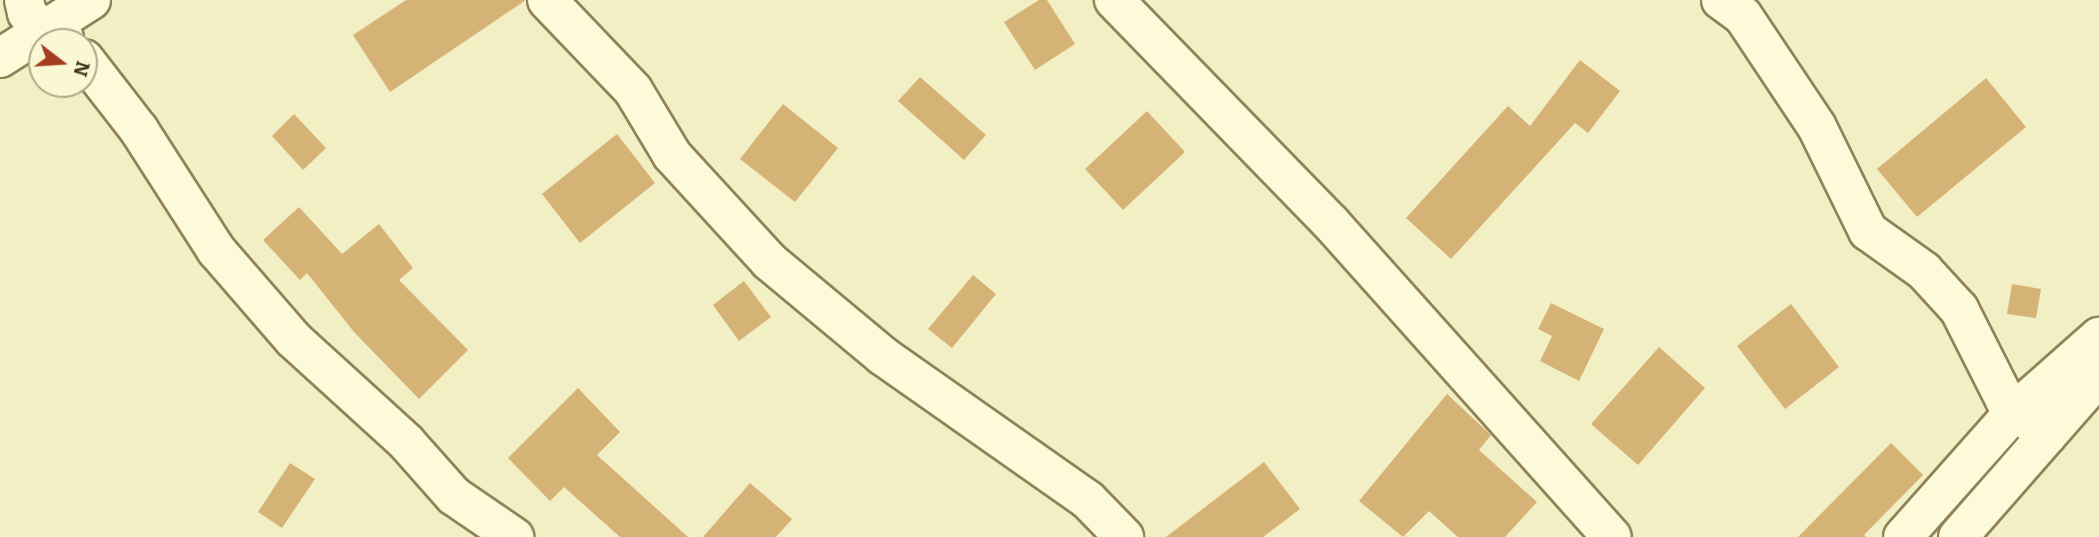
<!DOCTYPE html>
<style>
body{margin:0}
#map{position:relative;width:2099px;height:537px;overflow:hidden;background:#f3efc4;font-family:Bitter,serif}
div>[style]{position:absolute}
.building>*{inset:0;background:#d5b376}
.roads{filter:drop-shadow(2px 0 #908258) drop-shadow(-2px 0 #908258) drop-shadow(0 2px #908258) drop-shadow(0 -2px #908258)}
.minor>*{height:38px;margin:-19px;padding:0 19px;transform-origin:19px;border-radius:19px;background:#fcfad8}
span{translate:-50% -50%;white-space:nowrap;text-align:center;line-height:1.15;-webkit-text-stroke:7px #f9f7d4;paint-order:stroke}
.north{position:absolute;left:28px;top:28px;width:70px;height:70px;box-sizing:border-box;background:#f9f7d4;border:2px solid #aea98b;border-radius:50%;rotate:107deg;font-size:19px;font-weight:700;line-height:28px;text-align:center;color:#3e351d}
.north::after{content:'';display:block;margin:auto;width:24px;height:32px;background:#a53e21;clip-path:polygon(50% 0,100% 100%,50% 72%,0 100%)}
</style>
<div id="map">
<div class="building">
<div style="clip-path:polygon(406px 0,526px 0,390px 92px,353px 35px)"></div>
<div style="clip-path:polygon(1039px 0,1047px 0,1075px 44px,1035px 70px,1004px 22px)"></div>
<div style="clip-path:polygon(1580px 60px,1620px 91px,1588px 133px,1575px 123px,1451px 259px,1406px 218px,1508px 106px,1530px 126px)"></div>
<div style="clip-path:polygon(920px 77px,986px 135px,964px 160px,898px 101px)"></div>
<div style="clip-path:polygon(1986px 78px,2026px 127px,1917px 217px,1877px 169px)"></div>
<div style="clip-path:polygon(783px 104px,838px 148px,795px 202px,740px 159px)"></div>
<div style="clip-path:polygon(1147px 111px,1185px 152px,1123px 210px,1085px 169px)"></div>
<div style="clip-path:polygon(294px 114px,326px 148px,303px 170px,272px 136px)"></div>
<div style="clip-path:polygon(617px 134px,655px 183px,580px 243px,542px 194px)"></div>
<div style="clip-path:polygon(299px 207px,342px 254px,379px 224px,413px 268px,399px 280px,468px 350px,419px 399px,354px 332px,307px 273px,300px 280px,263px 240px)"></div>
<div style="clip-path:polygon(973px 275px,996px 294px,952px 348px,928px 329px)"></div>
<div style="clip-path:polygon(744px 281px,771px 317px,739px 341px,713px 305px)"></div>
<div style="clip-path:polygon(2012px 284px,2041px 289px,2036px 318px,2007px 314px)"></div>
<div style="clip-path:polygon(1551px 303px,1604px 329px,1579px 381px,1540px 361px,1552px 336px,1538px 329px)"></div>
<div style="clip-path:polygon(1791px 304px,1839px 367px,1785px 409px,1737px 346px)"></div>
<div style="clip-path:polygon(1659px 347px,1705px 388px,1638px 465px,1591px 424px)"></div>
<div style="clip-path:polygon(578px 388px,620px 432px,597px 455px,688px 537px,620px 537px,564px 487px,550px 501px,508px 458px)"></div>
<div style="clip-path:polygon(1447px 394px,1491px 435px,1479px 450px,1537px 502px,1505px 537px,1458px 537px,1429px 511px,1403px 537px,1359px 501px)"></div>
<div style="clip-path:polygon(1891px 443px,1923px 475px,1864px 535px,1866px 537px,1798px 537px)"></div>
<div style="clip-path:polygon(1264px 462px,1300px 509px,1263px 537px,1166px 537px)"></div>
<div style="clip-path:polygon(290px 463px,315px 479px,282px 528px,258px 512px)"></div>
<div style="clip-path:polygon(750px 483px,792px 519px,776px 537px,703px 537px)"></div>
</div>
<div class="roads">
<div class="minor">
<div style="left:24px;top:0;width:13px;rotate:77deg"></div>
<div style="left:27px;top:13px;width:17px;rotate:50deg"></div>
<div style="left:38px;top:26px;width:15px"></div>
<div style="left:53px;top:26px;width:16px;rotate:47deg"></div>
<div style="left:547px;top:0;width:124px;rotate:46.3deg"></div>
<div style="left:633px;top:90px;width:76px;rotate:59deg"></div>
<div style="left:672px;top:155px;width:144px;rotate:47.5deg"></div>
<div style="left:769px;top:261px;width:148px;rotate:39.8deg"></div>
<div style="left:883px;top:356px;width:251px;rotate:35.1deg"></div>
<div style="left:1088px;top:500px;width:52px;rotate:45.8deg"></div>
<div style="left:1114px;top:0;width:311px;rotate:45.8deg"></div>
<div style="left:1331px;top:223px;width:421px;rotate:48.2deg"></div>
<div style="left:1721px;top:0;width:27px;rotate:36deg"></div>
<div style="left:1743px;top:16px;width:133px;rotate:56.3deg"></div>
<div style="left:1817px;top:127px;width:116px;rotate:63.9deg"></div>
<div style="left:1868px;top:231px;width:69px;rotate:35.5deg"></div>
<div style="left:1924px;top:271px;width:52px;rotate:47.4deg"></div>
<div style="left:1959px;top:309px;width:102px;rotate:63.2deg"></div>
<div style="left:2005px;top:400px;width:55px;rotate:41.3deg"></div>
<div style="left:0;top:58px;width:108px;rotate:-32.5deg"></div>
<div style="left:84px;top:59px;width:90px;rotate:52.2deg"></div>
<div style="left:139px;top:130px;width:143px;rotate:57.3deg"></div>
<div style="left:216px;top:250px;width:118px;rotate:49.1deg"></div>
<div style="left:293px;top:339px;width:153px;rotate:42.3deg"></div>
<div style="left:406px;top:442px;width:72px;rotate:48.4deg"></div>
<div style="left:454px;top:496px;width:73px;rotate:34.3deg"></div>
<div style="left:1903px;top:537px;width:166px;rotate:-48.4deg"></div>
<div style="left:2013px;top:413px;width:115px;rotate:-41.5deg"></div>
<div style="left:1958px;top:537px;width:214px;rotate:-48.8deg"></div>
</div>
</div>
<div class="north">N</div>
</div>
